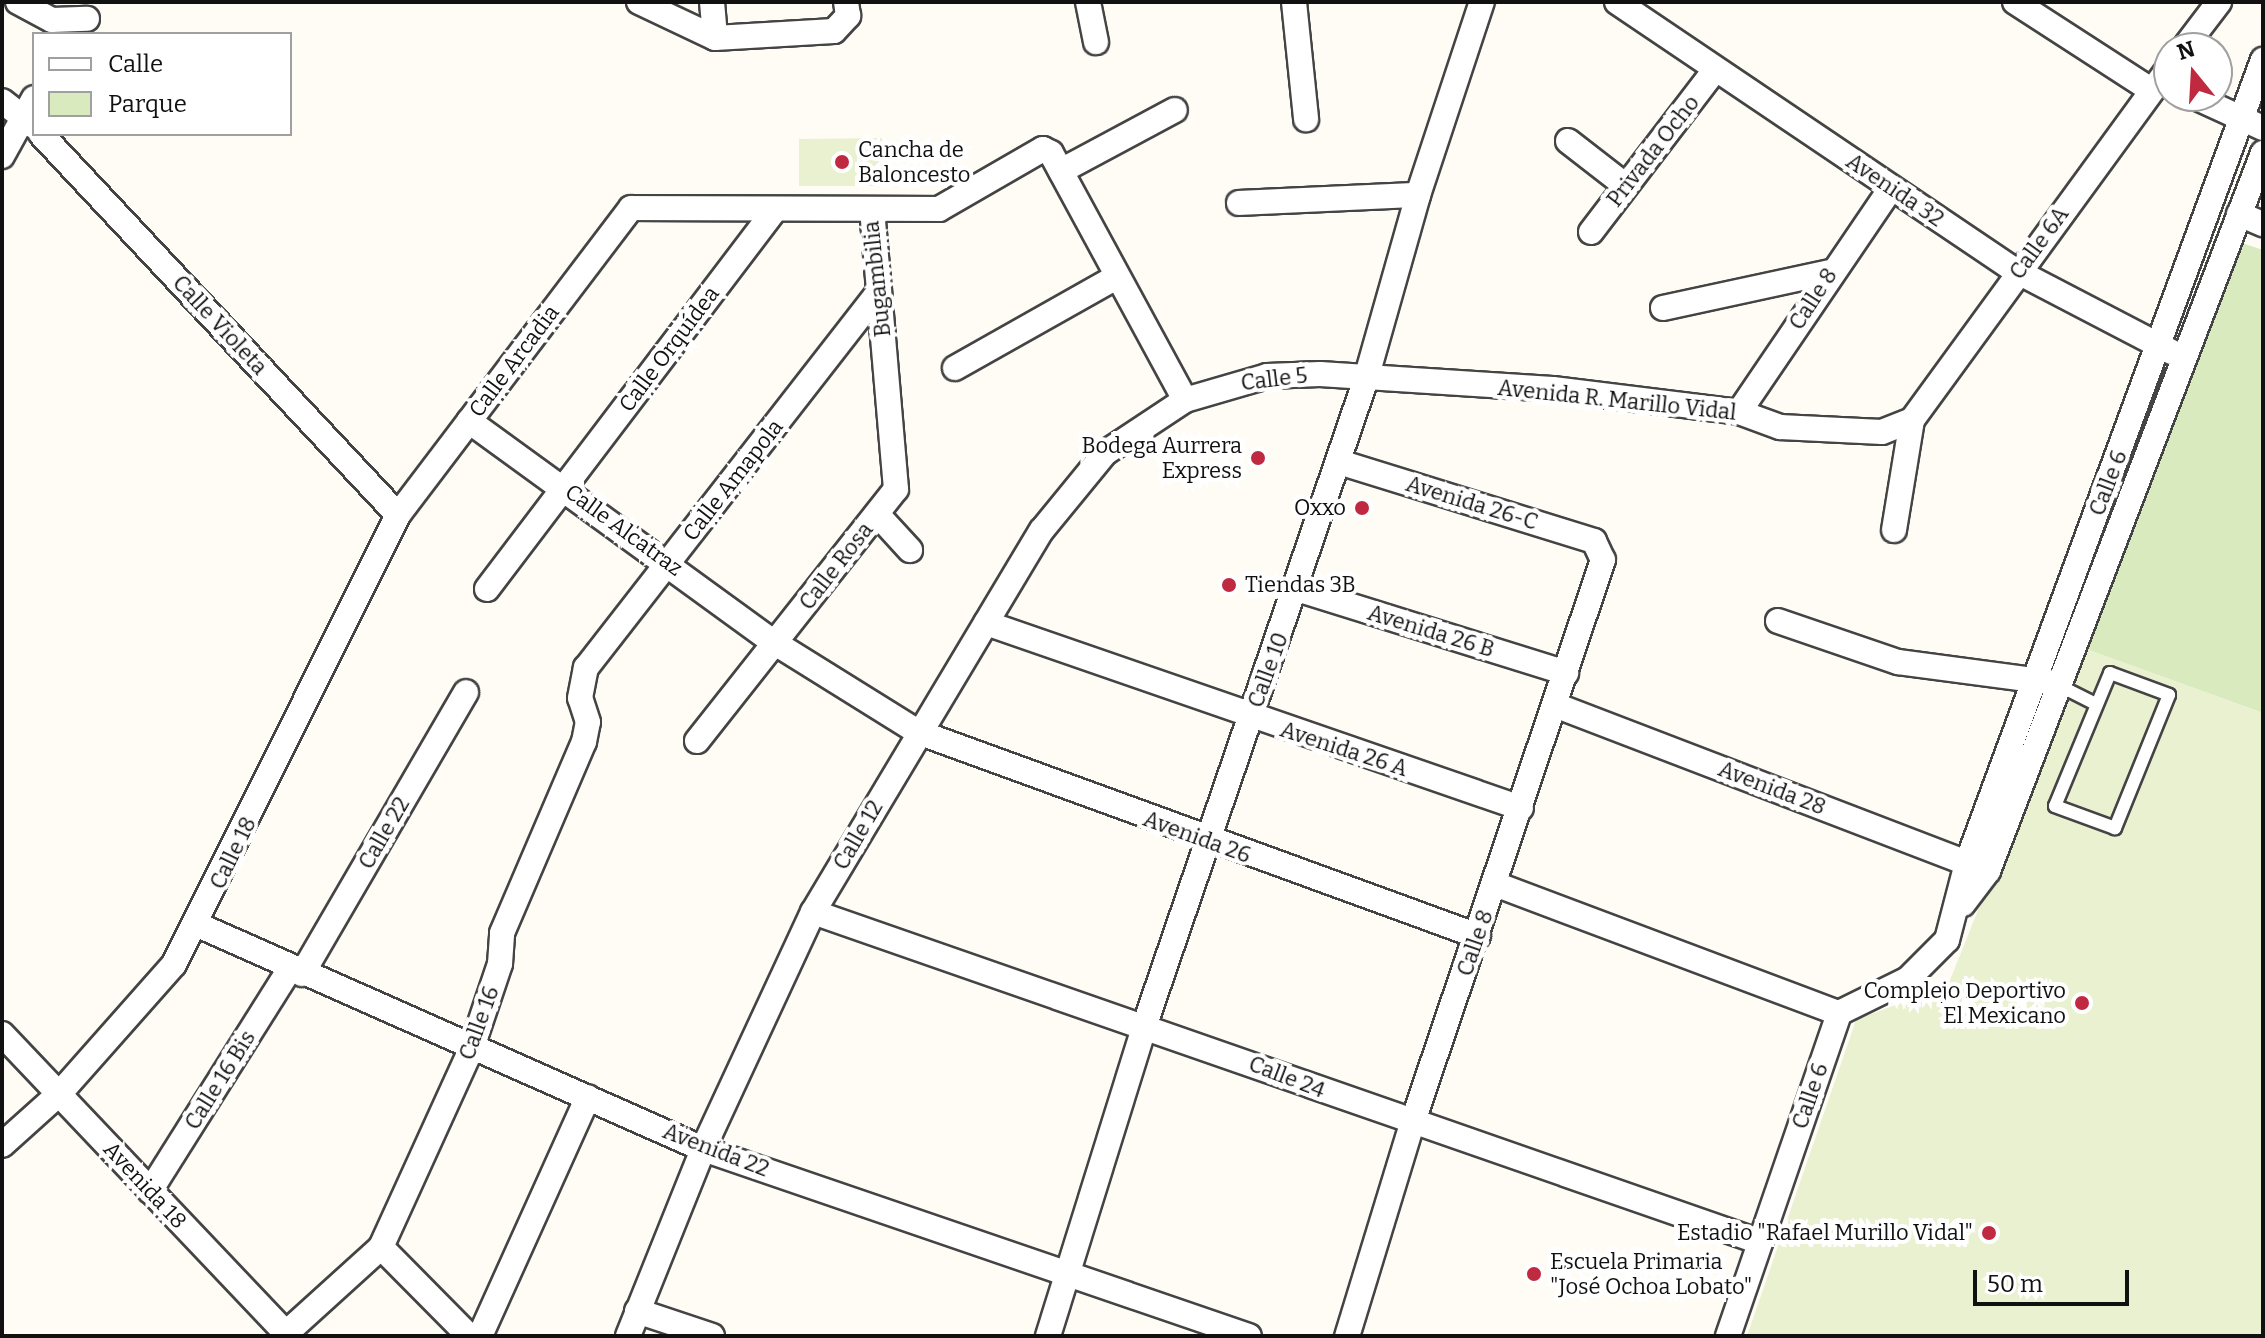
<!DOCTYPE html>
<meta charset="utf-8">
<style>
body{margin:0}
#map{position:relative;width:2265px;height:1338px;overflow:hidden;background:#fffcf5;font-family:Bitter,serif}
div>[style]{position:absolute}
.green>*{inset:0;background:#d9eabe}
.pitch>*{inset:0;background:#e9f1d0}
.roads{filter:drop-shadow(2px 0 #444) drop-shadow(-2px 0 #444) drop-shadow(0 2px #444) drop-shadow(0 -2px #444)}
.lane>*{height:12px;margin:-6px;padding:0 6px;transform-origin:6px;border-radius:6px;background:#fff}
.street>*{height:24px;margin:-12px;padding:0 12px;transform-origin:12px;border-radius:12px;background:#fff}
.dots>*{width:22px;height:22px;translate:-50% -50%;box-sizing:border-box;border:4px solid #fff;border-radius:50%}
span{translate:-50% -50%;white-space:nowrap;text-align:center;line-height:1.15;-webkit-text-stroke:8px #fff;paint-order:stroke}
.poi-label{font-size:22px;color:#111}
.left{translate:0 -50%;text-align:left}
.right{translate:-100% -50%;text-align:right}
.street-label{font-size:22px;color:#111}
.frame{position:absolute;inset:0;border:4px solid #111;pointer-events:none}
.legend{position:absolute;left:32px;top:32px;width:260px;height:104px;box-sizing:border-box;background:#fff;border:2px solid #a0a0a0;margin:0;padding:10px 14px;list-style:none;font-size:24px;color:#111}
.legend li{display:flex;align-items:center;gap:16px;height:40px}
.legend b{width:40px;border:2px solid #a0a0a0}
.north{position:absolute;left:2153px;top:32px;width:80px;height:80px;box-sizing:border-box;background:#fff;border:2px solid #a0a0a0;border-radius:50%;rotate:342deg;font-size:22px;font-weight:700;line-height:32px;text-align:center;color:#111}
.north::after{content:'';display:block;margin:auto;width:28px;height:36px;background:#bf2a41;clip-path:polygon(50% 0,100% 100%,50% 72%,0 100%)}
.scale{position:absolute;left:1973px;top:1270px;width:156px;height:36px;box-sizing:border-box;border:4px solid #111;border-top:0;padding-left:10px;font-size:24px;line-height:28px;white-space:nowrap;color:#111;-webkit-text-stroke:6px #fff;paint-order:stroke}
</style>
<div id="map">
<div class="green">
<div style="clip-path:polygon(2239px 242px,2263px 250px,2263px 713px,2083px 648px)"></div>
</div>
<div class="pitch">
<div style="clip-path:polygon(885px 138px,885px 186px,799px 186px,799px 139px)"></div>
<div style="clip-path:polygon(2083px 648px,2263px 713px,2263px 1336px,1747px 1336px,1856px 1020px,1948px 985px)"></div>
</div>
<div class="roads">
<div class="lane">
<div style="left:2110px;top:673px;width:63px;rotate:20.4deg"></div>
<div style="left:2169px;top:695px;width:144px;rotate:112.1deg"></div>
<div style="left:2115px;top:828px;width:64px;rotate:-159.9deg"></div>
<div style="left:2055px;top:806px;width:144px;rotate:-67.5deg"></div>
<div style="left:2058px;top:685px;width:42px;rotate:26.6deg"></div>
</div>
<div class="street">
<div style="left:18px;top:2px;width:38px;rotate:28deg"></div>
<div style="left:52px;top:20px;width:35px;rotate:-2deg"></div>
<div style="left:639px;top:2px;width:84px;rotate:25.3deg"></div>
<div style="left:715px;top:38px;width:119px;rotate:-3.4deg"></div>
<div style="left:834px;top:31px;width:21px;rotate:-47deg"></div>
<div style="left:848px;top:16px;width:14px;rotate:-98deg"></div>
<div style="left:712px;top:2px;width:36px;rotate:85deg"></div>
<div style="left:1088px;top:2px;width:41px;rotate:78.7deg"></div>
<div style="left:1294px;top:2px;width:118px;rotate:84.1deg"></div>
<div style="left:1617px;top:2px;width:483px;rotate:34deg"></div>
<div style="left:2018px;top:272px;width:174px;rotate:27.5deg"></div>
<div style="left:2015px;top:2px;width:162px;rotate:32.9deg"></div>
<div style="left:2184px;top:48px;width:58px;rotate:-52.7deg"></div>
<div style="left:2193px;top:96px;width:77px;rotate:24.6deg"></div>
<div style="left:2px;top:101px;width:41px;rotate:38deg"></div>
<div style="left:41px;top:134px;width:522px;rotate:46.86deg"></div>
<div style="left:1568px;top:141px;width:73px;rotate:37.8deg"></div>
<div style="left:2px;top:156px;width:66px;rotate:-61.1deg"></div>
<div style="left:1061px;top:171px;width:129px;rotate:-28.2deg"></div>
<div style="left:1239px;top:203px;width:179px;rotate:-2.6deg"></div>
<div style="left:2239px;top:214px;width:26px;rotate:23deg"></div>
<div style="left:1591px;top:232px;width:204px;rotate:-52.6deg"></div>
<div style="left:1663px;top:308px;width:171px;rotate:-12.2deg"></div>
<div style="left:955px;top:368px;width:184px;rotate:-29.4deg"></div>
<div style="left:1739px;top:412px;width:271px;rotate:-55.8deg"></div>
<div style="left:469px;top:421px;width:378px;rotate:36deg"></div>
<div style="left:775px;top:643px;width:168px;rotate:31.9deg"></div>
<div style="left:918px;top:732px;width:596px;rotate:20.02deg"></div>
<div style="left:1339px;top:462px;width:267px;rotate:17.2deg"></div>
<div style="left:1594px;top:541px;width:21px;rotate:65deg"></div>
<div style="left:1603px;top:560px;width:595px;rotate:108.71deg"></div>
<div style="left:1412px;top:1124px;width:222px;rotate:107deg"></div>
<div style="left:877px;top:514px;width:49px;rotate:47.5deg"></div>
<div style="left:1894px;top:530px;width:111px;rotate:-80.7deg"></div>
<div style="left:1912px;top:420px;width:437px;rotate:-53.9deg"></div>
<div style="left:487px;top:589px;width:473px;rotate:-52.8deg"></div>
<div style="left:1297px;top:589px;width:282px;rotate:17.3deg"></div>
<div style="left:1778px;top:621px;width:127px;rotate:18.9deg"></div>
<div style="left:1898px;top:662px;width:151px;rotate:7.6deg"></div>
<div style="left:986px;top:623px;width:566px;rotate:19.08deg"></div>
<div style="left:1555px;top:705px;width:457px;rotate:21deg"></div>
<div style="left:697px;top:741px;width:321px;rotate:-51.7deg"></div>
<div style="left:896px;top:489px;width:279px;rotate:-94.9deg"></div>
<div style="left:1495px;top:884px;width:367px;rotate:20.6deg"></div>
<div style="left:1963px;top:904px;width:41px;rotate:-52.9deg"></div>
<div style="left:1988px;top:871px;width:769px;rotate:-69.04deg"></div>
<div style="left:813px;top:912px;width:1003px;rotate:19.21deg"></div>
<div style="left:198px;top:925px;width:552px;rotate:23.92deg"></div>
<div style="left:703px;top:1149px;width:577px;rotate:18.91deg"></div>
<div style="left:302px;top:974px;width:326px;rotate:-59.8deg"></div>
<div style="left:2px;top:1034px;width:417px;rotate:46.5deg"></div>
<div style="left:2px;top:1145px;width:78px;rotate:-41.9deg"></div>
<div style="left:60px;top:1093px;width:172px;rotate:-48.5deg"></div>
<div style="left:174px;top:964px;width:502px;rotate:-63.49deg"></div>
<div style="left:398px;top:515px;width:385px;rotate:-52.8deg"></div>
<div style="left:631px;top:208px;width:308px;rotate:0.2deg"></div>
<div style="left:939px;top:209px;width:120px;rotate:-30deg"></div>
<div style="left:1043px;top:149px;width:9px;rotate:27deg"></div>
<div style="left:1051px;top:153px;width:281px;rotate:61.5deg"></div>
<div style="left:150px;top:1191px;width:262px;rotate:-57.8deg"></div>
<div style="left:381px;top:1247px;width:125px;rotate:45.3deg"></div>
<div style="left:637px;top:1311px;width:79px;rotate:18.4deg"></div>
<div style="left:283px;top:1336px;width:132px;rotate:-42.2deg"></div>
<div style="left:381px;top:1247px;width:220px;rotate:-65.5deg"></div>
<div style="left:472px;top:1047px;width:88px;rotate:-71.4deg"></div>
<div style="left:500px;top:964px;width:31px;rotate:-86deg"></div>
<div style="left:502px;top:933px;width:208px;rotate:-66.8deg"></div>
<div style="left:584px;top:742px;width:20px;rotate:-79deg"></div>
<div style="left:588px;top:722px;width:25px;rotate:-108deg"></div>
<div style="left:580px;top:698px;width:31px;rotate:-79deg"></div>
<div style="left:586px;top:668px;width:477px;rotate:-52.1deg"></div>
<div style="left:480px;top:1336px;width:262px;rotate:-65.7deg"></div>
<div style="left:628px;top:1336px;width:201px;rotate:-68.1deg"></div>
<div style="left:703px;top:1149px;width:261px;rotate:-65.1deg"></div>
<div style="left:813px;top:912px;width:445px;rotate:-59.1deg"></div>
<div style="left:1042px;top:530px;width:99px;rotate:-50.7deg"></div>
<div style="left:1105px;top:453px;width:96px;rotate:-33.5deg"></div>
<div style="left:1185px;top:400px;width:85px;rotate:-16.3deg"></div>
<div style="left:1267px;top:376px;width:53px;rotate:-2.2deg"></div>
<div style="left:1320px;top:374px;width:233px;rotate:3.7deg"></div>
<div style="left:1553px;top:389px;width:187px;rotate:7deg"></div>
<div style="left:1739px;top:412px;width:44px;rotate:20.1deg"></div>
<div style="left:1780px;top:427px;width:102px;rotate:2.8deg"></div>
<div style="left:1882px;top:432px;width:32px;rotate:-22deg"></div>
<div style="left:1048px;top:1336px;width:327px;rotate:-72.7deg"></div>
<div style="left:1145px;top:1024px;width:682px;rotate:-71.09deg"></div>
<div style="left:1366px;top:379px;width:191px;rotate:-74.2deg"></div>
<div style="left:1418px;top:195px;width:203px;rotate:-71.7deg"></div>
<div style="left:1728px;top:1336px;width:342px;rotate:-71deg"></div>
<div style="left:1839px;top:1013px;width:77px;rotate:-26.2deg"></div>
<div style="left:1908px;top:979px;width:55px;rotate:-45deg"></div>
<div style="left:1947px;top:940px;width:80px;rotate:-75.4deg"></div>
<div style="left:1967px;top:863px;width:856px;rotate:-69.77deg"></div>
</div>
</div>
<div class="dots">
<div style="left:842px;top:162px;background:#bf2a41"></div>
<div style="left:1258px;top:458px;background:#bf2a41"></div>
<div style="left:1362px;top:508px;background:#bf2a41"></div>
<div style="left:1229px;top:585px;background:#bf2a41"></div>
<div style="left:2082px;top:1003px;background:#bf2a41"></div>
<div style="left:1989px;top:1233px;background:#bf2a41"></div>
<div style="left:1534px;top:1274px;background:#bf2a41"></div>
</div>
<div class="poi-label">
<span class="left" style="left:858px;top:162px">Cancha de<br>Baloncesto</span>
<span class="right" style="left:1242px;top:458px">Bodega Aurrera<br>Express</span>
<span class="right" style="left:1346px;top:508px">Oxxo</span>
<span class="left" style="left:1245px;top:585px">Tiendas 3B</span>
<span class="right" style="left:2066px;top:1003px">Complejo Deportivo<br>El Mexicano</span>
<span class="right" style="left:1973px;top:1233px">Estadio "Rafael Murillo Vidal"</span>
<span class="left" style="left:1550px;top:1274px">Escuela Primaria<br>"José Ochoa Lobato"</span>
</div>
<div class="street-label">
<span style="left:1653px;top:151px;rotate:-52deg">Privada Ocho</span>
<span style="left:1895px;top:190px;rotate:34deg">Avenida 32</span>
<span style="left:2039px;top:243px;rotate:-54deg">Calle 6A</span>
<span style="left:877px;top:279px;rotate:-96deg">Bugambilia</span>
<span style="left:1813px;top:299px;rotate:-57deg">Calle 8</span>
<span style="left:220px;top:325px;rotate:47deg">Calle Violeta</span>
<span style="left:669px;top:349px;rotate:-53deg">Calle Orquídea</span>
<span style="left:514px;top:361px;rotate:-53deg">Calle Arcadia</span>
<span style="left:1274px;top:379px;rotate:-7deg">Calle 5</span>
<span style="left:1617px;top:400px;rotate:6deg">Avenida R. Marillo Vidal</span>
<span style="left:733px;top:480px;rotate:-52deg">Calle Amapola</span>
<span style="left:2108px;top:483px;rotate:-69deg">Calle 6</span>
<span style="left:1472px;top:503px;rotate:17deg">Avenida 26-C</span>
<span style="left:624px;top:530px;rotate:36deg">Calle Alcatraz</span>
<span style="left:836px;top:566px;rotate:-52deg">Calle Rosa</span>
<span style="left:1431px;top:631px;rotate:17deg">Avenida 26 B</span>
<span style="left:1268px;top:670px;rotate:-70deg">Calle 10</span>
<span style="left:1344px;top:749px;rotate:18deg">Avenida 26 A</span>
<span style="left:1772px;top:788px;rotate:21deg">Avenida 28</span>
<span style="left:384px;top:833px;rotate:-60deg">Calle 22</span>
<span style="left:858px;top:835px;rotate:-60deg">Calle 12</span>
<span style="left:1197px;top:837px;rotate:20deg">Avenida 26</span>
<span style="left:233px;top:853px;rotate:-64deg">Calle 18</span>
<span style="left:1475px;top:943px;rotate:-71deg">Calle 8</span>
<span style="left:479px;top:1023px;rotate:-70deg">Calle 16</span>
<span style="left:1287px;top:1077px;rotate:21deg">Calle 24</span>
<span style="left:220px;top:1080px;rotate:-58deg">Calle 16 Bis</span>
<span style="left:1810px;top:1096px;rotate:-71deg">Calle 6</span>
<span style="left:716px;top:1150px;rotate:21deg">Avenida 22</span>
<span style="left:145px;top:1185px;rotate:47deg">Avenida 18</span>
</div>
<div class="frame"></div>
<ul class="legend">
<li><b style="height:10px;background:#fff"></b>Calle</li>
<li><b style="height:22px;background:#d9eabe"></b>Parque</li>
</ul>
<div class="north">N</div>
<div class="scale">50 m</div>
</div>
